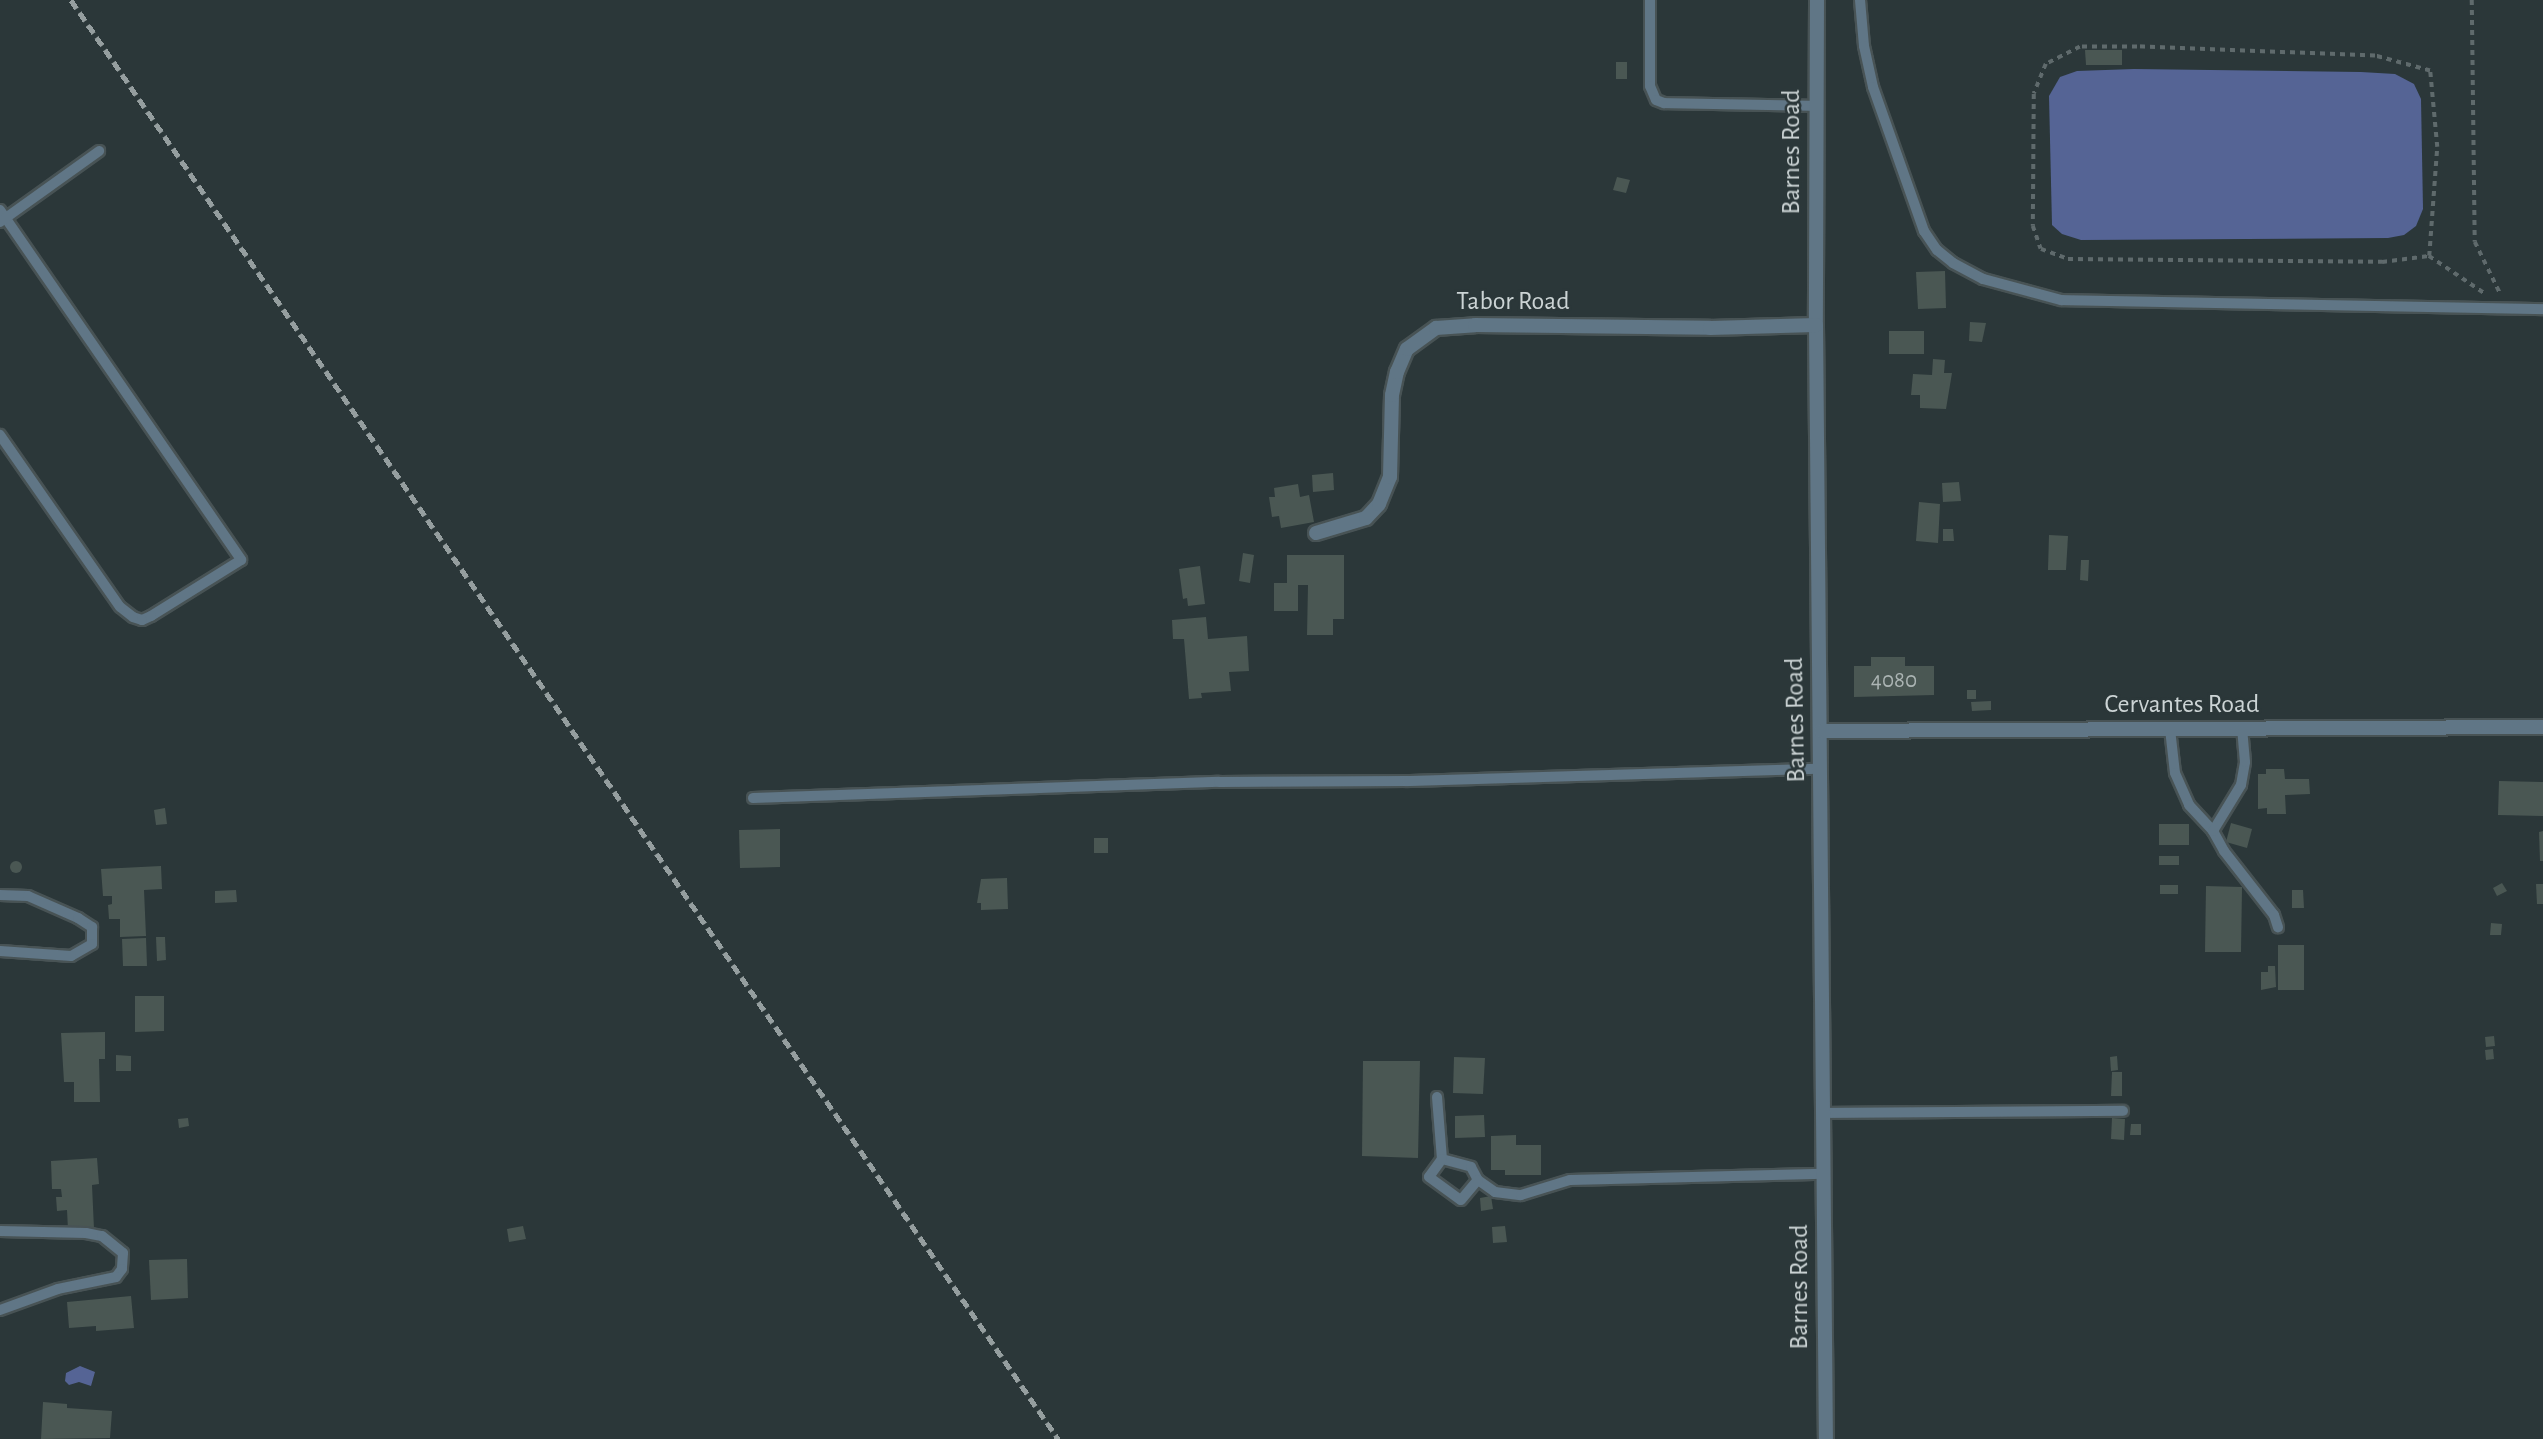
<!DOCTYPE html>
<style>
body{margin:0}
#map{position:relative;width:2543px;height:1439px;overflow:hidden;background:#2b3739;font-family:"Alegreya Sans",sans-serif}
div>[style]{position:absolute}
.water>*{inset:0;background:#556495}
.building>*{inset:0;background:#4a5753}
.round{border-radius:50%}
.path>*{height:3.5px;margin-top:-1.75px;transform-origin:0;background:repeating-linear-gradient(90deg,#5f6a6c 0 5px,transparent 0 10px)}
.roads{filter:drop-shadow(2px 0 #485355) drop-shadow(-2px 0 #485355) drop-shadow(0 2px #485355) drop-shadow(0 -2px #485355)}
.lane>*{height:10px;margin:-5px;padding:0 5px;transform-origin:5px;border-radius:5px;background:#607686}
.street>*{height:14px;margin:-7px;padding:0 7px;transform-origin:7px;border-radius:7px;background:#607686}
.rail>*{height:5px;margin-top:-2.5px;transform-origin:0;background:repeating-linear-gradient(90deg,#959e9f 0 10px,transparent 0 15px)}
span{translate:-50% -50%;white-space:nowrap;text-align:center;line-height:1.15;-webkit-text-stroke:5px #2b3739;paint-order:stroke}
.number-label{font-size:23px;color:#acb5b4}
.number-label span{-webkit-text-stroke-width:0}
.street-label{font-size:26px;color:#ccd4d5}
</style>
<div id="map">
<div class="water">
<div style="clip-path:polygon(2134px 69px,2361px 72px,2395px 74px,2414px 84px,2421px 99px,2423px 209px,2416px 226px,2404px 235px,2388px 238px,2081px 240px,2062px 234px,2052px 225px,2049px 96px,2060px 77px,2077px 71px)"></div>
<div style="clip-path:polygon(80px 1366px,95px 1372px,91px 1386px,79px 1382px,69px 1385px,65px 1381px,66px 1373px)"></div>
</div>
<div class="building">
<div style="clip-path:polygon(2085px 50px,2122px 50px,2122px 65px,2086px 65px)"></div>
<div style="clip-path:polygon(1616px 62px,1627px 62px,1627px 79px,1616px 79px)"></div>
<div style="clip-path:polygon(1617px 177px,1630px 180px,1626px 193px,1613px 190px)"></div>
<div style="clip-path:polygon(1945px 271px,1946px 308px,1918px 309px,1916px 272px)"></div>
<div style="clip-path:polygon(1970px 322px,1986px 323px,1982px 342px,1969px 341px)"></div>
<div style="clip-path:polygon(1889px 331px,1924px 331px,1924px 354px,1889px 354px)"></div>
<div style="clip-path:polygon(1933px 359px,1945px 360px,1944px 373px,1952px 373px,1946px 409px,1920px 408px,1920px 395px,1911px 395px,1913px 374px,1932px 375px)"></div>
<div style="clip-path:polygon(1333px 473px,1334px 490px,1313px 492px,1312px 475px)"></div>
<div style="clip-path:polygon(1959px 482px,1961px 501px,1943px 502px,1942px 483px)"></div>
<div style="clip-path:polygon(1298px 484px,1300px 497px,1309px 495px,1314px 522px,1281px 528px,1279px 516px,1272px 517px,1269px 497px,1275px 497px,1274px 488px)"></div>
<div style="clip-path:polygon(1919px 502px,1940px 504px,1938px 543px,1916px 541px)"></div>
<div style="clip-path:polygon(1943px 529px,1953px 529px,1954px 541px,1943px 541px)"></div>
<div style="clip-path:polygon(2049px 535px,2068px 536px,2066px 570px,2048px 570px)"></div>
<div style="clip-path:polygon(1243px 553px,1254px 555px,1250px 583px,1239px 581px)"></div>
<div style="clip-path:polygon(1287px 555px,1344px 555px,1344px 619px,1333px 619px,1333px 635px,1307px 635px,1308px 585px,1298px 585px,1298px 611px,1274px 611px,1274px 583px,1287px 583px)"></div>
<div style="clip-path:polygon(2081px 560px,2089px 560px,2088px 581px,2080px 580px)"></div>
<div style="clip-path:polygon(1200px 566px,1205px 604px,1188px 606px,1187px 598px,1183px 599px,1179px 569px)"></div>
<div style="clip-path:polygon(1206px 617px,1208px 639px,1247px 636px,1249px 671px,1229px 672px,1231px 691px,1201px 693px,1202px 698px,1189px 699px,1184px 639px,1173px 639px,1172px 620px)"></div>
<div style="clip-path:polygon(1871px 657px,1905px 657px,1905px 666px,1934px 666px,1934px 695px,1854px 697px,1854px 666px,1871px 666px)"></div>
<div style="clip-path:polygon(1967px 690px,1976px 690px,1976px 699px,1967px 699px)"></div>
<div style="clip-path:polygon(1991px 701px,1991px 710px,1972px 711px,1971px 702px)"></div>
<div style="clip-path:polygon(2266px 769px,2284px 769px,2285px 779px,2309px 779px,2310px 794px,2285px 795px,2286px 814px,2267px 814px,2267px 808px,2258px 809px,2258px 774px,2266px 774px)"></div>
<div style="clip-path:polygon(2499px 781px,2543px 782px,2543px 816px,2498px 815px)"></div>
<div style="clip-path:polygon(165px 808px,167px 824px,156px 825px,154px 810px)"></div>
<div style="clip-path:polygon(2231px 823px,2252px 829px,2247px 848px,2226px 842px)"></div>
<div style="clip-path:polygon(2159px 824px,2189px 824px,2189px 845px,2159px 845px)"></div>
<div style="clip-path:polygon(780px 829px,780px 867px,740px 868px,739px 830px)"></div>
<div style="clip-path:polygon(2543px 831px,2543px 861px,2540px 861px,2539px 832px)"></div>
<div style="clip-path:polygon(1094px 838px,1108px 838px,1108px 853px,1094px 853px)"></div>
<div style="clip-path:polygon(2159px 856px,2179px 856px,2179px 865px,2159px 865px)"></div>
<div class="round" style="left:10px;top:861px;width:12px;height:12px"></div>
<div style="clip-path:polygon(161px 866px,162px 889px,144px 890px,146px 936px,120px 937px,120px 919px,109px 919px,108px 905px,112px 904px,112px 896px,103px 896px,101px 869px)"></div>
<div style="clip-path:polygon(1007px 878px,1008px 909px,981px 910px,981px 903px,977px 903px,981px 879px)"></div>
<div style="clip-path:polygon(2502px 883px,2507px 891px,2497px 896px,2493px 888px)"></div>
<div style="clip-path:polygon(2536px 884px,2543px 884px,2543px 904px,2537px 904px)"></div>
<div style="clip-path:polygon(2160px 885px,2178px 885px,2178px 894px,2160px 894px)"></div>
<div style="clip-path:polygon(2206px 886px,2242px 887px,2241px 952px,2205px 952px)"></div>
<div style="clip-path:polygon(236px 890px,237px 902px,215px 903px,215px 891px)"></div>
<div style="clip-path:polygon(2292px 890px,2303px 890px,2304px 908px,2292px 908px)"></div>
<div style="clip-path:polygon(2491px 923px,2502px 924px,2501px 935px,2490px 935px)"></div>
<div style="clip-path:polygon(156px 937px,165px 937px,166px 960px,157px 961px)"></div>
<div style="clip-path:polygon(146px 938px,147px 966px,123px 966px,122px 939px)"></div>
<div style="clip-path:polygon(2278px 945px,2304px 945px,2304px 990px,2278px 990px)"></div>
<div style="clip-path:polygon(2268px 966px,2275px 966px,2276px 987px,2261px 990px,2261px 972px,2268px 972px)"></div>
<div style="clip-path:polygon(135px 996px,164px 996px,164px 1031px,135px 1032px)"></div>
<div style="clip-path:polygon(105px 1032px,105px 1059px,99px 1059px,100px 1102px,74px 1102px,74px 1082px,64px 1082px,61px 1033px)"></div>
<div style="clip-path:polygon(2494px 1036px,2495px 1046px,2486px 1047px,2485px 1037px)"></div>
<div style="clip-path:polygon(2493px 1049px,2494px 1059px,2486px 1060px,2485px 1050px)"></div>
<div style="clip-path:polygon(116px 1055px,131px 1056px,131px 1071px,116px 1071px)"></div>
<div style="clip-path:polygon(2117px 1056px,2118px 1070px,2111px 1071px,2110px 1057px)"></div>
<div style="clip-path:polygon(1454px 1057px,1485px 1058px,1483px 1094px,1453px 1093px)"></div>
<div style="clip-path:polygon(1363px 1061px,1420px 1061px,1418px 1158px,1362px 1156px)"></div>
<div style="clip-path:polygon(2112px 1072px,2122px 1072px,2122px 1096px,2111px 1096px)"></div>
<div style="clip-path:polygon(1484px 1115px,1485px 1137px,1455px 1138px,1455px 1116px)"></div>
<div style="clip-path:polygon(188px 1118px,189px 1126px,179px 1128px,178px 1119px)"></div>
<div style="clip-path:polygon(2112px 1118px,2125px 1119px,2124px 1140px,2111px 1139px)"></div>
<div style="clip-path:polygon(2131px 1124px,2141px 1124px,2141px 1135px,2130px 1135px)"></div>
<div style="clip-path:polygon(1516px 1135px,1516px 1145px,1541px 1145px,1541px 1175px,1505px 1175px,1505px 1170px,1491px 1170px,1491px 1136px)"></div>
<div style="clip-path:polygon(97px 1158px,99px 1184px,92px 1185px,94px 1229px,68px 1230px,67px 1210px,57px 1211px,56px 1197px,62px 1197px,61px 1189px,52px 1189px,51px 1161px)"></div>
<div style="clip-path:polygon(1491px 1196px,1493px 1209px,1481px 1211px,1480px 1198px)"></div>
<div style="clip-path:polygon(523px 1226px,526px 1239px,509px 1242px,507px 1229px)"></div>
<div style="clip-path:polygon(1505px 1226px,1507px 1242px,1493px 1243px,1492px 1227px)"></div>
<div style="clip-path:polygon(187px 1259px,188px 1298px,151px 1300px,149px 1260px)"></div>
<div style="clip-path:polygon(131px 1296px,134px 1328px,96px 1331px,96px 1326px,69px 1328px,67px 1302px)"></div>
<div style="clip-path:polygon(43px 1402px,67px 1404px,67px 1408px,112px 1411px,110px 1438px,41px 1439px)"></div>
</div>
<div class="path">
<div style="left:2472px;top:0;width:242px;rotate:89.3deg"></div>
<div style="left:2475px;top:242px;width:57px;rotate:63.9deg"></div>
<div style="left:2429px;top:256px;width:109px;rotate:-85.8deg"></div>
<div style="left:2437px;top:147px;width:76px;rotate:-95.3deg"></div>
<div style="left:2430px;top:71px;width:57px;rotate:-164.7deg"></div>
<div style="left:2375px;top:56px;width:238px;rotate:-177.8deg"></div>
<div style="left:2137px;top:47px;width:57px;rotate:180deg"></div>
<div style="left:2080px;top:47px;width:38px;rotate:153deg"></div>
<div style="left:2046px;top:64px;width:32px;rotate:112deg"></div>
<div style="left:2034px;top:94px;width:132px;rotate:90.4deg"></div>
<div style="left:2033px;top:226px;width:24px;rotate:71deg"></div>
<div style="left:2041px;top:249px;width:29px;rotate:20deg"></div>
<div style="left:2068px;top:259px;width:314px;rotate:0.5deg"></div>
<div style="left:2382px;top:262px;width:47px;rotate:-7.3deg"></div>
<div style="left:2429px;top:256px;width:66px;rotate:33.9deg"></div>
</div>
<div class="roads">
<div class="lane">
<div style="left:1650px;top:0;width:86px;rotate:90deg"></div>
<div style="left:1650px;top:86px;width:15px;rotate:67deg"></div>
<div style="left:1656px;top:100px;width:9px;rotate:21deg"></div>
<div style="left:1664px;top:103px;width:153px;rotate:1.1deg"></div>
<div style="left:1860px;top:0;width:46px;rotate:85deg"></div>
<div style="left:1864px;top:46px;width:42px;rotate:77.6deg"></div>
<div style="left:1873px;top:87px;width:153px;rotate:70.5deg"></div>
<div style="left:1924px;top:231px;width:23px;rotate:56deg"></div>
<div style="left:1937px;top:250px;width:21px;rotate:39deg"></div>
<div style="left:1953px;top:263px;width:34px;rotate:28deg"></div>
<div style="left:1983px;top:279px;width:81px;rotate:15.1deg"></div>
<div style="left:2061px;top:300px;width:482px;rotate:1.1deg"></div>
<div style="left:0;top:210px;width:425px;rotate:55.4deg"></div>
<div style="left:241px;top:560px;width:106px;rotate:148.1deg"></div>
<div style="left:151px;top:616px;width:10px;rotate:156deg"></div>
<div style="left:142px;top:620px;width:9px;rotate:-162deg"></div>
<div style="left:133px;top:617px;width:16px;rotate:-142deg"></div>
<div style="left:120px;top:607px;width:210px;rotate:-124.9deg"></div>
<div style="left:0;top:222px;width:122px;rotate:-35.6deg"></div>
<div style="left:2170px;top:729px;width:44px;rotate:83.5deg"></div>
<div style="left:2175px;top:773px;width:35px;rotate:66deg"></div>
<div style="left:2189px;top:805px;width:35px;rotate:47deg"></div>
<div style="left:2213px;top:831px;width:23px;rotate:61deg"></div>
<div style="left:2224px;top:851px;width:81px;rotate:52deg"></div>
<div style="left:2274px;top:915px;width:13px;rotate:72deg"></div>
<div style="left:753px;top:798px;width:466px;rotate:-2deg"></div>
<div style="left:1219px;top:782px;width:188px;rotate:-0.3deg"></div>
<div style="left:1407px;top:781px;width:414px;rotate:-1.7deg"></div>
<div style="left:2213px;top:831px;width:54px;rotate:-58.7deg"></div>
<div style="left:2241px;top:785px;width:23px;rotate:-80deg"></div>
<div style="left:2245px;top:762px;width:33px;rotate:-95deg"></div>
<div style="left:0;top:895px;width:28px;rotate:2deg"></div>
<div style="left:28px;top:896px;width:55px;rotate:23.7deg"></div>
<div style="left:78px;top:918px;width:17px;rotate:33deg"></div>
<div style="left:92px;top:927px;width:17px;rotate:90deg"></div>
<div style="left:92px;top:944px;width:24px;rotate:150deg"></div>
<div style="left:71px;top:956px;width:71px;rotate:-176deg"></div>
<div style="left:1437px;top:1097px;width:62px;rotate:85.4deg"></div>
<div style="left:1442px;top:1159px;width:30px;rotate:15deg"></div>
<div style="left:1471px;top:1167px;width:15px;rotate:62deg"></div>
<div style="left:1478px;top:1180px;width:21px;rotate:35deg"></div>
<div style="left:1495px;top:1192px;width:26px;rotate:7deg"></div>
<div style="left:1521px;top:1195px;width:51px;rotate:-17deg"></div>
<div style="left:1570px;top:1180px;width:254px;rotate:-1.4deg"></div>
<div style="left:1823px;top:1113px;width:300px;rotate:-0.4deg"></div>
<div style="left:1442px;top:1159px;width:22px;rotate:126deg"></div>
<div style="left:1429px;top:1177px;width:39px;rotate:36deg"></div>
<div style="left:1461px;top:1200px;width:26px;rotate:-50deg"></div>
<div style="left:0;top:1231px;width:86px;rotate:1.3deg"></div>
<div style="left:86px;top:1233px;width:16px;rotate:11deg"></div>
<div style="left:102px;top:1236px;width:27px;rotate:39deg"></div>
<div style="left:123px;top:1253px;width:16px;rotate:94deg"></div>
<div style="left:122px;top:1269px;width:10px;rotate:127deg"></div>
<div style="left:116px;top:1277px;width:59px;rotate:168.3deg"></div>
<div style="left:58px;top:1289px;width:62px;rotate:160.1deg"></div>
</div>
<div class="street">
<div style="left:1817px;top:0;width:325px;rotate:90.2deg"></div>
<div style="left:1816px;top:325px;width:1114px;rotate:89.49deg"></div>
<div style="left:1316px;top:533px;width:52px;rotate:-16.7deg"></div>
<div style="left:1366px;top:518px;width:19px;rotate:-47deg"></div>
<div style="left:1379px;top:504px;width:29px;rotate:-68deg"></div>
<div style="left:1390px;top:477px;width:82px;rotate:-88.6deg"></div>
<div style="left:1392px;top:395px;width:24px;rotate:-78deg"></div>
<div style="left:1397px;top:372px;width:25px;rotate:-67deg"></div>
<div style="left:1407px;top:349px;width:36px;rotate:-36deg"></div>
<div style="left:1436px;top:328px;width:39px;rotate:-4deg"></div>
<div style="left:1475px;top:325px;width:235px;rotate:0.7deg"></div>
<div style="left:1710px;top:328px;width:106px;rotate:-1.6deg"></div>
<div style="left:1821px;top:731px;width:722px;rotate:-0.32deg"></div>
</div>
</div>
<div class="rail">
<div style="left:71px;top:0;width:1745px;rotate:55.55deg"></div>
</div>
<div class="number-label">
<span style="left:1894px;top:681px">4080</span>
</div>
<div class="street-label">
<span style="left:1792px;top:152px;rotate:-90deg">Barnes Road</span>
<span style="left:1513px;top:302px">Tabor Road</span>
<span style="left:2182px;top:705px">Cervantes Road</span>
<span style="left:1796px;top:720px;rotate:-91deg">Barnes Road</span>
<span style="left:1800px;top:1287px;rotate:-90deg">Barnes Road</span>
</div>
</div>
